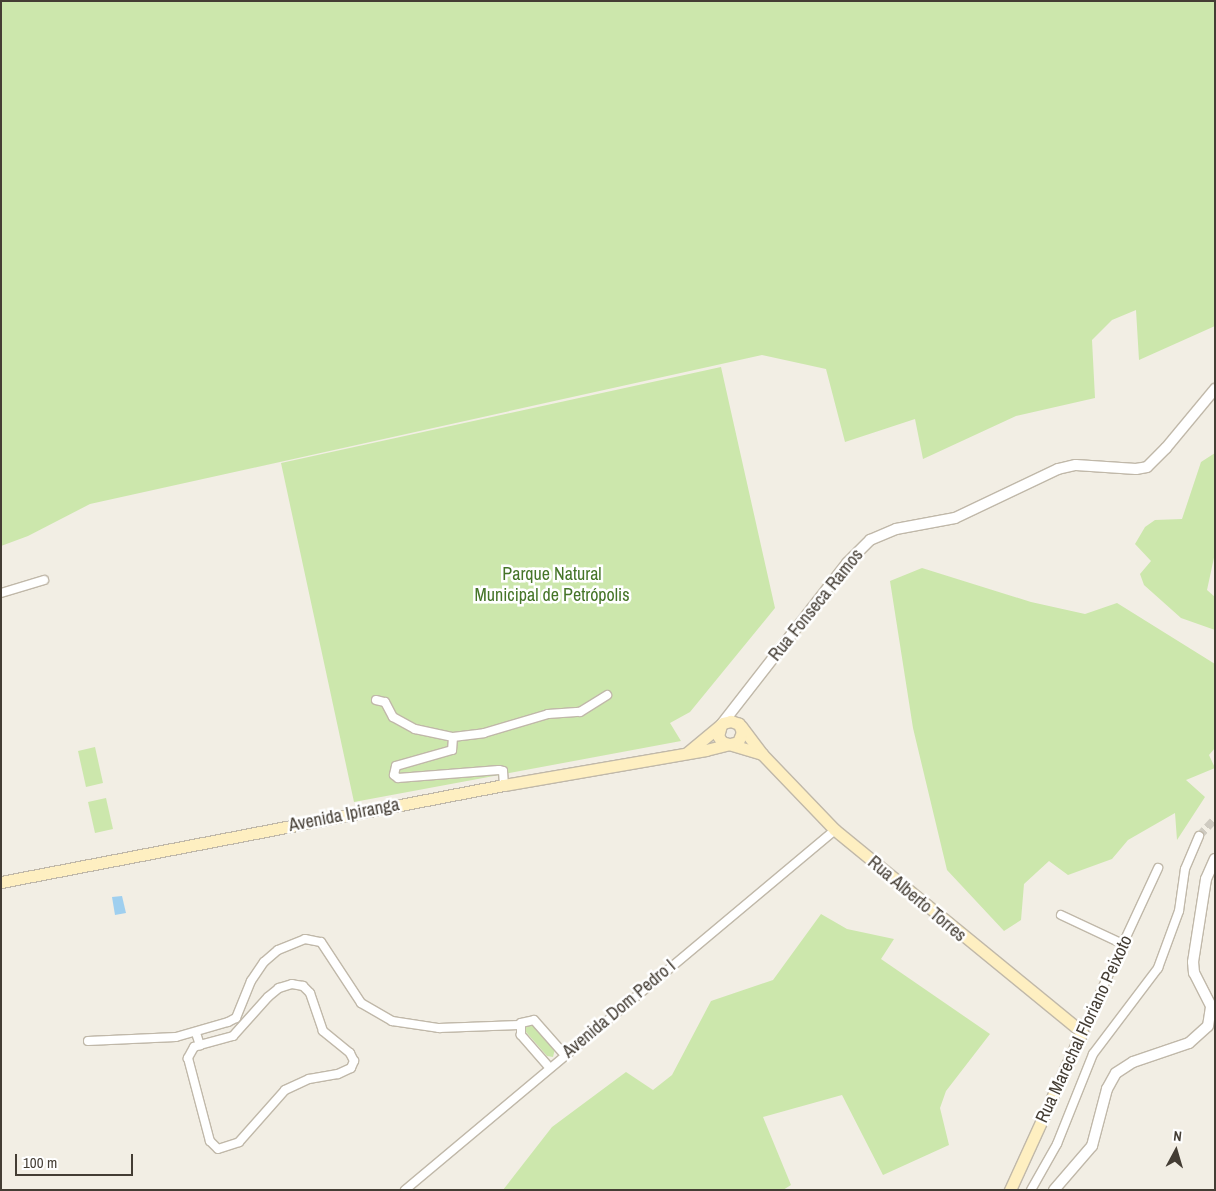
<!DOCTYPE html>
<meta charset="utf-8">
<style>
body{margin:0}
#map{position:relative;width:1216px;height:1191px;overflow:hidden;background:#f2eee4;font-family:"Archivo Narrow",sans-serif}
div>[style]{position:absolute}
.green>*{inset:0;background:#cce7ac}
.water>*{inset:0;background:#9fcfef}
.minor-tunnel>*{height:8px;margin-top:-4px;transform-origin:0;background:repeating-linear-gradient(90deg,#cfcbc1 0 8px,transparent 0 12px)}
.roads{filter:drop-shadow(1px 0 #c0b8a9) drop-shadow(-1px 0 #c0b8a9) drop-shadow(0 1px #c0b8a9) drop-shadow(0 -1px #c0b8a9)}
.minor>*{height:8px;margin:-4px;padding:0 4px;transform-origin:4px;border-radius:4px;background:#fff}
.tertiary>*{height:10px;margin:-5px;padding:0 5px;transform-origin:5px;border-radius:5px;background:#fff}
.secondary>*{height:11px;margin:-5.5px;padding:0 5.5px;transform-origin:5.5px;border-radius:5.5px;background:#feefc1}
span{translate:-50% -50%;white-space:nowrap;text-align:center;line-height:1.15;-webkit-text-stroke:5px #fff;paint-order:stroke}
.park-label{font-size:18px;color:#457528}
.street-label{font-size:18px;color:#443d34}
.frame{position:absolute;inset:0;border:2px solid #443d34;pointer-events:none}
.north{position:absolute;left:1151px;top:1126px;width:50px;height:50px;-webkit-text-stroke:4px #fff;paint-order:stroke;rotate:6deg;font-size:14px;font-weight:700;line-height:20px;text-align:center;color:#443d34}
.north::after{content:'';display:block;margin:auto;width:18px;height:22px;background:#443d34;clip-path:polygon(50% 0,100% 100%,50% 72%,0 100%)}
.scale{position:absolute;left:15px;top:1154px;width:118px;height:22px;box-sizing:border-box;border:2px solid #443d34;border-top:0;padding-left:6px;font-size:15px;line-height:18px;white-space:nowrap;color:#443d34;-webkit-text-stroke:4px #fff;paint-order:stroke}
</style>
<div id="map">
<div class="green">
<div style="clip-path:polygon(1px 1px,1215px 1px,1215px 326px,1139px 360px,1136px 310px,1112px 320px,1092px 340px,1095px 398px,1016px 416px,923px 459px,915px 419px,845px 442px,826px 369px,762px 355px,90px 504px,28px 536px,1px 546px)"></div>
<div style="clip-path:polygon(721px 367px,775px 608px,690px 712px,670px 723px,681px 741px,354px 802px,281px 463px)"></div>
<div style="clip-path:polygon(1215px 453px,1215px 553px,1207px 590px,1215px 597px,1215px 630px,1181px 618px,1144px 585px,1140px 574px,1151px 561px,1135px 544px,1145px 527px,1155px 520px,1182px 519px,1201px 462px)"></div>
<div style="clip-path:polygon(922px 568px,1031px 602px,1085px 614px,1117px 603px,1215px 664px,1215px 748px,1209px 755px,1215px 768px,1186px 780px,1205px 797px,1177px 840px,1175px 813px,1128px 840px,1112px 859px,1068px 875px,1049px 861px,1024px 884px,1021px 920px,1004px 931px,947px 870px,913px 728px,890px 581px)"></div>
<div style="clip-path:polygon(95px 747px,103px 783px,86px 787px,78px 751px)"></div>
<div style="clip-path:polygon(106px 798px,113px 829px,95px 833px,88px 802px)"></div>
<div style="clip-path:polygon(821px 914px,847px 929px,894px 939px,881px 959px,990px 1034px,946px 1091px,940px 1108px,949px 1145px,883px 1175px,842px 1095px,763px 1117px,791px 1185px,783px 1190px,503px 1190px,552px 1127px,626px 1072px,653px 1090px,672px 1075px,711px 1001px,773px 980px)"></div>
<div style="clip-path:polygon(533px 1024px,555px 1049px,553px 1057px,547px 1056px,526px 1032px,525px 1026px)"></div>
</div>
<div class="water">
<div style="clip-path:polygon(122px 896px,126px 913px,115px 915px,112px 897px)"></div>
</div>
<div class="minor-tunnel">
<div style="left:1199px;top:836px;width:23px;rotate:-47deg"></div>
</div>
<div class="roads">
<div class="minor">
<div style="left:1px;top:593px;width:45px;rotate:-16.8deg"></div>
<div style="left:376px;top:700px;width:9px;rotate:13deg"></div>
<div style="left:385px;top:702px;width:17px;rotate:62deg"></div>
<div style="left:393px;top:717px;width:25px;rotate:29deg"></div>
<div style="left:415px;top:729px;width:39px;rotate:12deg"></div>
<div style="left:453px;top:737px;width:13px;rotate:94deg"></div>
<div style="left:452px;top:750px;width:58px;rotate:164.1deg"></div>
<div style="left:396px;top:766px;width:9px;rotate:103deg"></div>
<div style="left:394px;top:775px;width:5px;rotate:37deg"></div>
<div style="left:398px;top:778px;width:101px;rotate:-4.5deg"></div>
<div style="left:499px;top:770px;width:4px;rotate:14deg"></div>
<div style="left:503px;top:771px;width:14px;rotate:86deg"></div>
<div style="left:453px;top:737px;width:31px;rotate:-7deg"></div>
<div style="left:484px;top:733px;width:67px;rotate:-16.5deg"></div>
<div style="left:548px;top:714px;width:32px;rotate:-4deg"></div>
<div style="left:580px;top:712px;width:32px;rotate:-32deg"></div>
<div style="left:1061px;top:915px;width:68px;rotate:25.1deg"></div>
<div style="left:1082px;top:1032px;width:181px;rotate:-65.1deg"></div>
<div style="left:196px;top:1033px;width:13px;rotate:72deg"></div>
<div style="left:200px;top:1045px;width:6px;rotate:162deg"></div>
<div style="left:194px;top:1047px;width:13px;rotate:119deg"></div>
<div style="left:188px;top:1058px;width:86px;rotate:75.2deg"></div>
<div style="left:210px;top:1141px;width:11px;rotate:45deg"></div>
<div style="left:218px;top:1149px;width:22px;rotate:-18deg"></div>
<div style="left:239px;top:1142px;width:69px;rotate:-48.5deg"></div>
<div style="left:285px;top:1090px;width:26px;rotate:-25deg"></div>
<div style="left:309px;top:1079px;width:29px;rotate:-10deg"></div>
<div style="left:338px;top:1074px;width:14px;rotate:-25deg"></div>
<div style="left:351px;top:1068px;width:8px;rotate:-67deg"></div>
<div style="left:354px;top:1061px;width:9px;rotate:-117deg"></div>
<div style="left:350px;top:1053px;width:35px;rotate:-141deg"></div>
<div style="left:323px;top:1031px;width:40px;rotate:-108.9deg"></div>
<div style="left:310px;top:993px;width:10px;rotate:-135deg"></div>
<div style="left:303px;top:986px;width:11px;rotate:-170deg"></div>
<div style="left:292px;top:984px;width:14px;rotate:163deg"></div>
<div style="left:279px;top:988px;width:14px;rotate:141deg"></div>
<div style="left:268px;top:997px;width:52px;rotate:131.9deg"></div>
<div style="left:233px;top:1036px;width:34px;rotate:165deg"></div>
<div style="left:88px;top:1041px;width:88px;rotate:-2.6deg"></div>
<div style="left:176px;top:1037px;width:54px;rotate:-16.1deg"></div>
<div style="left:228px;top:1022px;width:9px;rotate:-27deg"></div>
<div style="left:236px;top:1018px;width:40px;rotate:-68deg"></div>
<div style="left:251px;top:981px;width:23px;rotate:-56deg"></div>
<div style="left:264px;top:962px;width:18px;rotate:-41deg"></div>
<div style="left:278px;top:950px;width:29px;rotate:-22deg"></div>
<div style="left:305px;top:939px;width:16px;rotate:11deg"></div>
<div style="left:321px;top:942px;width:73px;rotate:56.7deg"></div>
<div style="left:361px;top:1003px;width:36px;rotate:30deg"></div>
<div style="left:392px;top:1021px;width:48px;rotate:8.5deg"></div>
<div style="left:439px;top:1028px;width:80px;rotate:-2.1deg"></div>
<div style="left:549px;top:1067px;width:43px;rotate:-131.2deg"></div>
<div style="left:521px;top:1035px;width:12px;rotate:-90deg"></div>
<div style="left:521px;top:1023px;width:13px;rotate:-13deg"></div>
<div style="left:534px;top:1020px;width:45px;rotate:48.6deg"></div>
<div style="left:405px;top:1190px;width:561px;rotate:-39.94deg"></div>
<div style="left:1031px;top:1190px;width:53px;rotate:-60.5deg"></div>
<div style="left:1057px;top:1144px;width:97px;rotate:-68.2deg"></div>
<div style="left:1093px;top:1054px;width:108px;rotate:-52.9deg"></div>
<div style="left:1158px;top:968px;width:61px;rotate:-69.8deg"></div>
<div style="left:1179px;top:911px;width:42px;rotate:-81.9deg"></div>
<div style="left:1185px;top:869px;width:36px;rotate:-67deg"></div>
</div>
<div class="tertiary">
<div style="left:721px;top:725px;width:205px;rotate:-52.1deg"></div>
<div style="left:847px;top:563px;width:33px;rotate:-45deg"></div>
<div style="left:870px;top:540px;width:28px;rotate:-23deg"></div>
<div style="left:896px;top:529px;width:60px;rotate:-10.6deg"></div>
<div style="left:955px;top:518px;width:114px;rotate:-25.4deg"></div>
<div style="left:1058px;top:469px;width:18px;rotate:-13deg"></div>
<div style="left:1076px;top:465px;width:60px;rotate:3.8deg"></div>
<div style="left:1136px;top:469px;width:11px;rotate:-10deg"></div>
<div style="left:1147px;top:467px;width:27px;rotate:-45deg"></div>
<div style="left:1166px;top:448px;width:77px;rotate:-50.3deg"></div>
<div style="left:1054px;top:1190px;width:58px;rotate:-49.2deg"></div>
<div style="left:1092px;top:1146px;width:59px;rotate:-75.3deg"></div>
<div style="left:1107px;top:1089px;width:18px;rotate:-61deg"></div>
<div style="left:1116px;top:1073px;width:20px;rotate:-33deg"></div>
<div style="left:1133px;top:1062px;width:59px;rotate:-18.7deg"></div>
<div style="left:1189px;top:1043px;width:25px;rotate:-42deg"></div>
<div style="left:1208px;top:1026px;width:20px;rotate:-81deg"></div>
<div style="left:1211px;top:1006px;width:37px;rotate:-117deg"></div>
<div style="left:1194px;top:973px;width:11px;rotate:-95deg"></div>
<div style="left:1193px;top:962px;width:84px;rotate:-81.1deg"></div>
<div style="left:1206px;top:879px;width:22px;rotate:-66deg"></div>
</div>
<div class="secondary">
<div style="left:721px;top:725px;width:11px;rotate:105deg"></div>
<div style="left:718px;top:736px;width:7px;rotate:56deg"></div>
<div style="left:722px;top:742px;width:42px;rotate:16.7deg"></div>
<div style="left:741px;top:726px;width:35px;rotate:53deg"></div>
<div style="left:762px;top:754px;width:105px;rotate:46.2deg"></div>
<div style="left:835px;top:830px;width:319px;rotate:39.3deg"></div>
<div style="left:1082px;top:1032px;width:174px;rotate:114.5deg"></div>
<div style="left:1px;top:882px;width:512px;rotate:-10.92deg"></div>
<div style="left:504px;top:785px;width:205px;rotate:-9.8deg"></div>
<div style="left:706px;top:750px;width:33px;rotate:-14deg"></div>
<div style="left:738px;top:742px;width:11px;rotate:-68deg"></div>
<div style="left:742px;top:732px;width:9px;rotate:-111deg"></div>
<div style="left:739px;top:724px;width:9px;rotate:-159deg"></div>
<div style="left:731px;top:721px;width:8px;rotate:166deg"></div>
<div style="left:723px;top:723px;width:47px;rotate:140.2deg"></div>
</div>
</div>
<div class="park-label">
<span style="left:552px;top:585px">Parque Natural<br>Municipal de Petrópolis</span>
</div>
<div class="street-label">
<span style="left:816px;top:605px;rotate:-51deg">Rua Fonseca Ramos</span>
<span style="left:344px;top:815px;rotate:-11deg">Avenida Ipiranga</span>
<span style="left:917px;top:899px;rotate:40deg">Rua Alberto Torres</span>
<span style="left:619px;top:1009px;rotate:-40deg">Avenida Dom Pedro I</span>
<span style="left:1084px;top:1029px;rotate:-65deg">Rua Marechal Floriano Peixoto</span>
</div>
<div class="frame"></div>
<div class="north">N</div>
<div class="scale">100 m</div>
</div>
